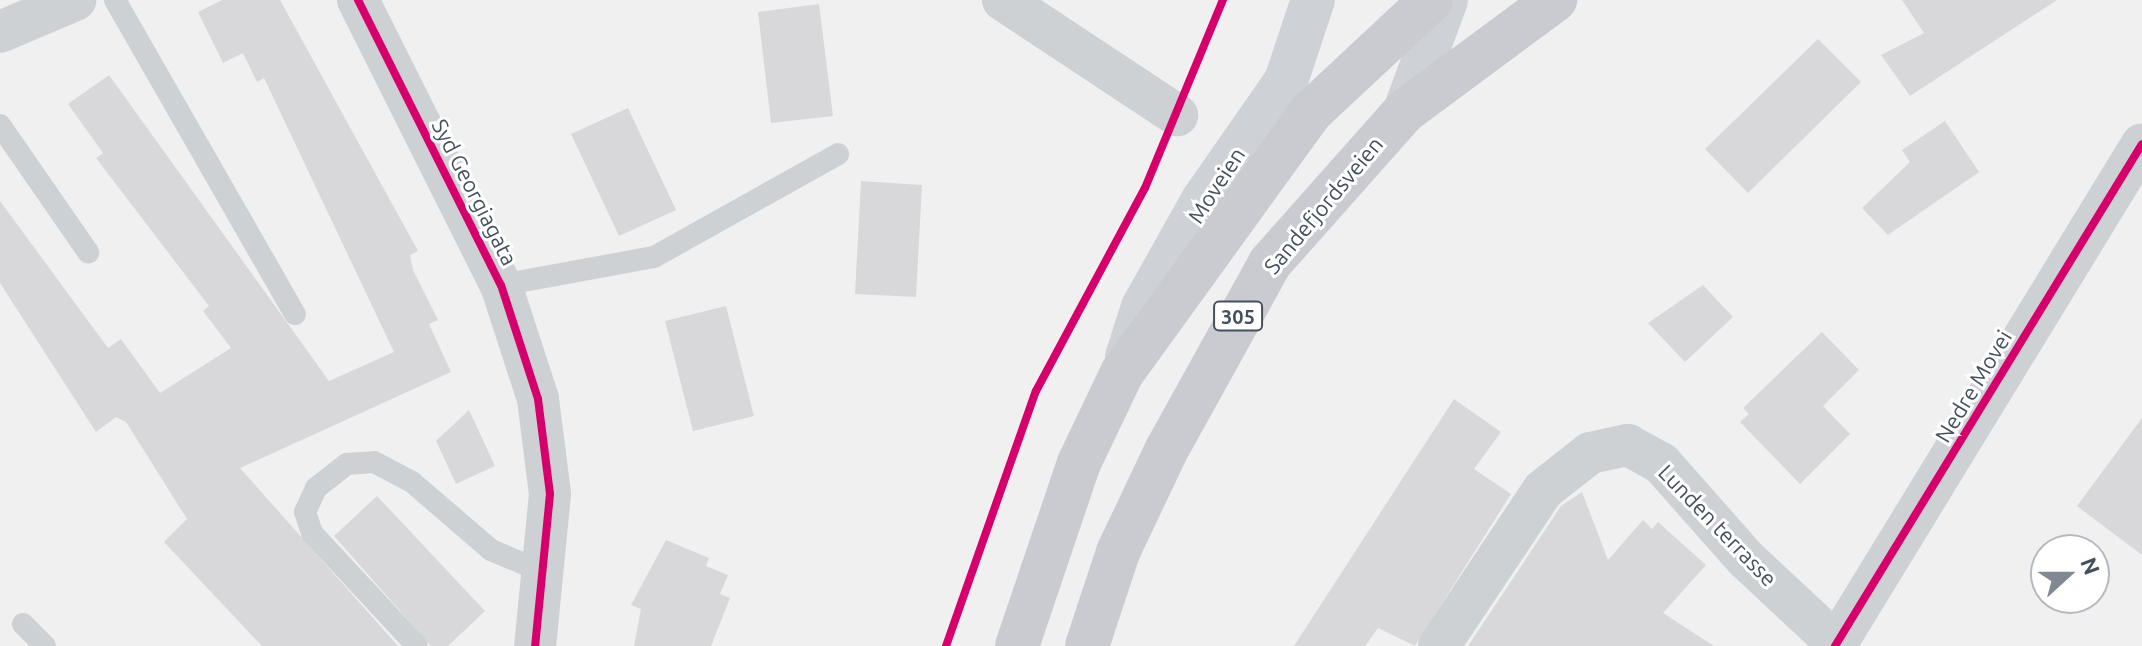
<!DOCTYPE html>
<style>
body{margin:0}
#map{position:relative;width:2142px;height:646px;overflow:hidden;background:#f1f0f0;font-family:Ubuntu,sans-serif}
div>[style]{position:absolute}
.building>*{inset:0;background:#d8d8da}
.lane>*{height:22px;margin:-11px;padding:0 11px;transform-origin:11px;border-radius:11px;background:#ced1d4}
.street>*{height:42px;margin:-21px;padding:0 21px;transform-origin:21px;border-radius:21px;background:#ced1d4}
.secondary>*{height:44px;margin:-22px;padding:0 22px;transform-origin:22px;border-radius:22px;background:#ced1d5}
.primary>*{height:44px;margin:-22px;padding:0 22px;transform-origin:22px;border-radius:22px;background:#c9cbd1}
.cycleway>*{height:8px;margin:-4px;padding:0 4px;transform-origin:4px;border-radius:4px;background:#d6006c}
span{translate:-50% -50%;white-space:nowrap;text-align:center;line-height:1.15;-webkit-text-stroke:6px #fff;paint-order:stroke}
.shield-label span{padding:2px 6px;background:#fff;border:2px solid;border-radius:6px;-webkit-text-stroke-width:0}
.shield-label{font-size:20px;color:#45505f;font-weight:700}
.street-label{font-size:22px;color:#45505f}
.north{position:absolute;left:2030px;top:534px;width:80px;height:80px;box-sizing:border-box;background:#fff;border:2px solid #b5b9bf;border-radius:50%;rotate:69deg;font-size:22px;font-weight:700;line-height:32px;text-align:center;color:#45505f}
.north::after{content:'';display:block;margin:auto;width:28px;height:36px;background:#818892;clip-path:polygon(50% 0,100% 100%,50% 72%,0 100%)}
</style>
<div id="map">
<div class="building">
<div style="clip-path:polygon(222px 0,280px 0,418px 251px,410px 255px,413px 270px,438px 320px,429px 324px,451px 372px,240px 468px,398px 646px,262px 646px,164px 542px,187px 519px,126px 422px,116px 417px,96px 432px,0 283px,0 201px,108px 348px,121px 339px,160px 393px,231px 348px,203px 311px,209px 306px,96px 158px,103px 153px,68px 104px,109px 75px,329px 381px,394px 352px,264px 78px,257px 82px,243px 53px,223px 63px,198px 12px)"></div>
<div style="clip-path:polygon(1902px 0,2057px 0,1910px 96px,1881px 55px,1924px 33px)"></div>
<div style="clip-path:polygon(819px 4px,833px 116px,771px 123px,758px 12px)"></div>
<div style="clip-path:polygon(1818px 39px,1861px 82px,1748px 193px,1705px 149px)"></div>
<div style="clip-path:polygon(628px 108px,676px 210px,619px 236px,571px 134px)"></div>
<div style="clip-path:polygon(1945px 121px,1979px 172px,1888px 235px,1862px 208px,1910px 162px,1902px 150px)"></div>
<div style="clip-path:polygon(861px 181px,922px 185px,916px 297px,855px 294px)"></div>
<div style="clip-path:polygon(1703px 285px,1733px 317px,1685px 362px,1648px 323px)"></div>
<div style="clip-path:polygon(726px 306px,754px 416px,693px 431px,665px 321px)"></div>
<div style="clip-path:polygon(1822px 332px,1859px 370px,1823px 406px,1850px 434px,1800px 484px,1740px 422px,1749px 414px,1743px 408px)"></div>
<div style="clip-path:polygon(1454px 399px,1501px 432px,1474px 469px,1511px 494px,1415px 646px,1378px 628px,1365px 646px,1294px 646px)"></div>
<div style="clip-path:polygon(469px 410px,495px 466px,456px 484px,436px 441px)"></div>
<div style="clip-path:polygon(2142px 418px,2142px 555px,2077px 506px)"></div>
<div style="clip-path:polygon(1582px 492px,1608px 560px,1643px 520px,1652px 529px,1658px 522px,1706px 565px,1663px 613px,1714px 646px,1468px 646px,1561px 506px)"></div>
<div style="clip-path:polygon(377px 496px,485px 611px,448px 646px,431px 646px,334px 536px)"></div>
<div style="clip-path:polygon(666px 540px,709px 558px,706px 566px,728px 575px,720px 594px,730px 598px,711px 646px,634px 646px,641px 609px,631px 605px)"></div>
</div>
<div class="lane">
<div style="left:115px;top:0;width:362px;rotate:60.2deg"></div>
<div style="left:0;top:125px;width:155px;rotate:55.3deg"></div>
<div style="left:501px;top:285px;width:156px;rotate:-10.4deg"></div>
<div style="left:654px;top:257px;width:211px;rotate:-29.2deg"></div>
<div style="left:23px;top:624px;width:31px;rotate:45deg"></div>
<div style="left:417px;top:646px;width:154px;rotate:-132.9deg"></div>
<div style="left:312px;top:533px;width:22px;rotate:-108deg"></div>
<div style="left:305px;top:512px;width:26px;rotate:-65deg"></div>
<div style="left:316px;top:488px;width:39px;rotate:-38deg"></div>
<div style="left:347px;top:464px;width:27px;rotate:-4deg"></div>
<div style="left:374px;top:462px;width:43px;rotate:27.8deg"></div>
<div style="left:412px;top:482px;width:104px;rotate:40.7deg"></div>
<div style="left:491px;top:550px;width:56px;rotate:22.9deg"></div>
</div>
<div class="street">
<div style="left:358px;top:0;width:319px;rotate:63.4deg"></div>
<div style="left:501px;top:285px;width:120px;rotate:72deg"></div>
<div style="left:538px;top:399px;width:96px;rotate:82.8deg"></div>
<div style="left:550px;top:494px;width:153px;rotate:95.6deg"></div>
<div style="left:1003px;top:0;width:209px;rotate:33.5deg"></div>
<div style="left:0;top:32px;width:82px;rotate:-23.1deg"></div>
<div style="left:1439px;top:646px;width:187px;rotate:-56.3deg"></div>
<div style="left:1543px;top:490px;width:60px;rotate:-38.2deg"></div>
<div style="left:1590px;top:453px;width:39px;rotate:-12deg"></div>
<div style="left:1628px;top:445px;width:38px;rotate:29deg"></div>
<div style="left:1661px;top:463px;width:128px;rotate:48.5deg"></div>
<div style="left:1746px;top:559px;width:125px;rotate:43deg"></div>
<div style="left:1835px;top:646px;width:588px;rotate:-58.55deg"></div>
</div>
<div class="secondary">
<div style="left:1405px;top:111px;width:118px;rotate:-69.7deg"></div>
<div style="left:1127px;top:357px;width:52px;rotate:-72.3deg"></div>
<div style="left:1143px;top:307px;width:123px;rotate:-60.7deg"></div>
<div style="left:1203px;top:200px;width:145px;rotate:-55.1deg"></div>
<div style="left:1286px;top:81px;width:85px;rotate:-71.6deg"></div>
</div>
<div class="primary">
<div style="left:1017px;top:646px;width:193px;rotate:-71.3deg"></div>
<div style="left:1079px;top:463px;width:100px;rotate:-64.5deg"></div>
<div style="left:1122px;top:373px;width:324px;rotate:-54.1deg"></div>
<div style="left:1312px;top:111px;width:163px;rotate:-43deg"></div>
<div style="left:1087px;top:646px;width:99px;rotate:-71.7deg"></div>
<div style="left:1118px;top:552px;width:114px;rotate:-64.6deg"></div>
<div style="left:1167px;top:449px;width:213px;rotate:-61deg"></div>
<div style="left:1270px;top:263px;width:203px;rotate:-48.4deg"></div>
<div style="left:1405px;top:111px;width:187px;rotate:-36.5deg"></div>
</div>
<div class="cycleway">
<div style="left:358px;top:0;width:319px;rotate:63.4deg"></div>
<div style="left:501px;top:285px;width:120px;rotate:72deg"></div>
<div style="left:538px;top:399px;width:96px;rotate:82.8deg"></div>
<div style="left:550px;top:494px;width:153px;rotate:95.6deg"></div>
<div style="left:946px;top:646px;width:270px;rotate:-70.6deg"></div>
<div style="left:1036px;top:391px;width:230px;rotate:-61.8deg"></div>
<div style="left:1145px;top:188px;width:204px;rotate:-67.5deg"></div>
<div style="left:1835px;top:646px;width:588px;rotate:-58.55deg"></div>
</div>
<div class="shield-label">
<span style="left:1238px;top:316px">305</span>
</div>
<div class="street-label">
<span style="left:1216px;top:185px;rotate:-57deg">Moveien</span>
<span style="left:475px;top:192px;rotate:63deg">Syd Georgiagata</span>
<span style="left:1323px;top:205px;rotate:-50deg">Sandefjordsveien</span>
<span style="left:1973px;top:386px;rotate:-59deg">Nedre Movei</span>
<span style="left:1718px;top:525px;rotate:46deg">Lunden terrasse</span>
</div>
<div class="north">N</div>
</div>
